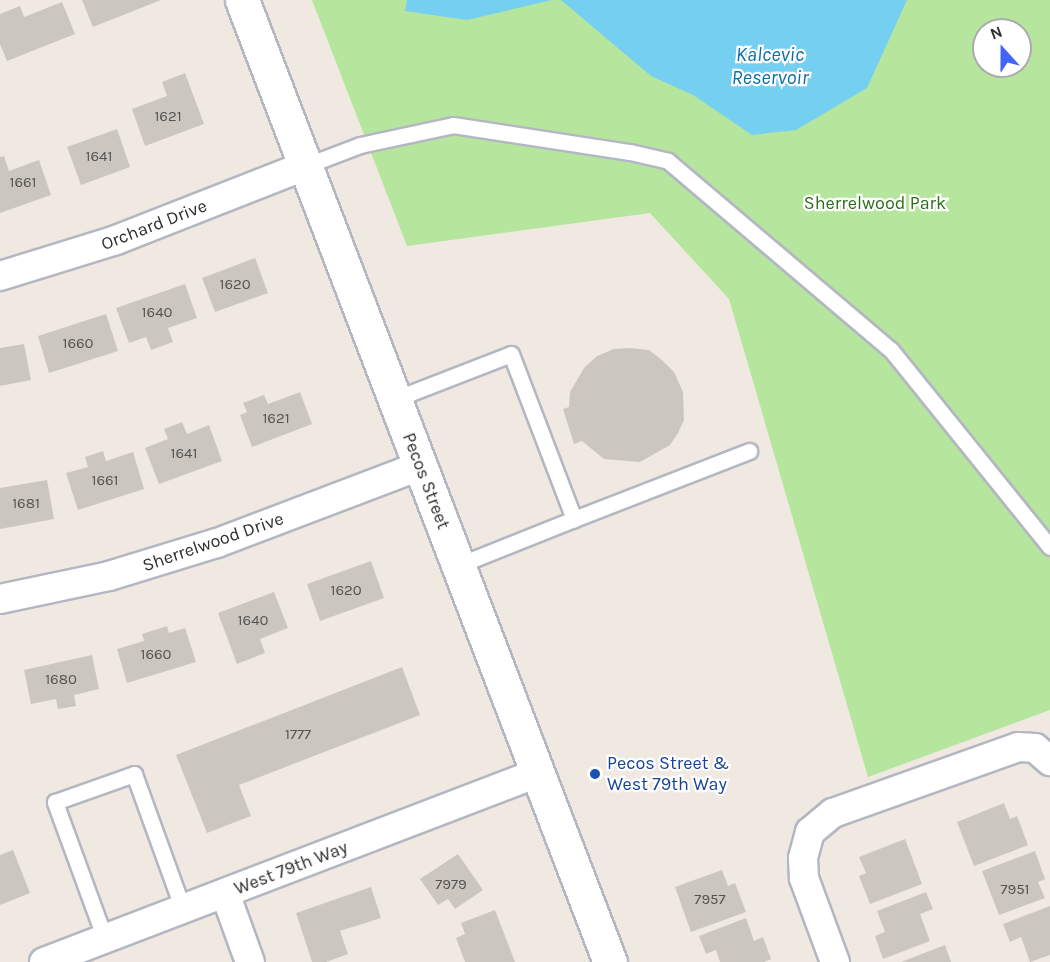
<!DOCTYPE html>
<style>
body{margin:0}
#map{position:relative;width:1050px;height:962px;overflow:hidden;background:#efe9e1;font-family:Karla,sans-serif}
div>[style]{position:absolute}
.green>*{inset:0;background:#b6e59e}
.water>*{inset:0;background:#75cff0}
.building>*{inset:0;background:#cbc7bf}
.roads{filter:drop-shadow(2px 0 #b4b7c1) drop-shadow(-2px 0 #b4b7c1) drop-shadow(0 2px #b4b7c1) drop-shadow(0 -2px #b4b7c1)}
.service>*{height:15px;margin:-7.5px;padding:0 7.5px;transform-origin:7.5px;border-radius:7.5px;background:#fff}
.minor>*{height:28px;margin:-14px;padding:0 14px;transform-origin:14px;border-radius:14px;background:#fff}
.secondary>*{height:33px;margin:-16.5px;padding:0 16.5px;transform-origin:16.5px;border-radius:16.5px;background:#fff}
.dots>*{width:16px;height:16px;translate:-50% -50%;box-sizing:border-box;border:3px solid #fff;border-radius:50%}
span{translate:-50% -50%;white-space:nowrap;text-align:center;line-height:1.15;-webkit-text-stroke:4.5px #fff;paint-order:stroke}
.number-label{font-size:15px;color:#555452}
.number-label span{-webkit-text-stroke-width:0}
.park-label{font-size:18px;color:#2c6e1b}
.street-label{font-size:18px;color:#2e2e2e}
.transit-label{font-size:18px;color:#164399}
.left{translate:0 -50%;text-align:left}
.water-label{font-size:20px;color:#0d6fa3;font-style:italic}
.north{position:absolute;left:972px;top:18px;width:60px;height:60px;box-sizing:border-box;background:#fff;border:2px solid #ababab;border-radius:50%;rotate:339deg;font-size:16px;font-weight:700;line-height:24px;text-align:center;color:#2e2e2e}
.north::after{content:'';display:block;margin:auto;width:21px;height:27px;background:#4264fb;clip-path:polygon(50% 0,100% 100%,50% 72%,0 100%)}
</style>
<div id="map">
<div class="green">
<div style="clip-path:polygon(evenodd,312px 0,1050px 0,1050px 710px,868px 777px,729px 299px,650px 213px,407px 246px,312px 0,984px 30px,1020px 30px,1020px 66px,984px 66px,984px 30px)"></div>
</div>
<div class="water">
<div style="clip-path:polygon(407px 0,552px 0,467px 20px,405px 11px)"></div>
<div style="clip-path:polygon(561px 0,907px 0,867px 88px,796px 130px,752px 135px,693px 95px,651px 76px)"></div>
</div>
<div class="building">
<div style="clip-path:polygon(82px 0,161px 0,93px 27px)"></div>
<div style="clip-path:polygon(62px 2px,75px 34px,7px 61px,0 44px,0 14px,20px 6px,24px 17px)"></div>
<div style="clip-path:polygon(185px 73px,204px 124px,145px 146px,132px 109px,167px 96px,162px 82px)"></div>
<div style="clip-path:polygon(117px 129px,130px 167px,81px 185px,67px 147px)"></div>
<div style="clip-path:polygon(4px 156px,9px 171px,39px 160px,51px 195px,0 213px,0 157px)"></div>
<div style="clip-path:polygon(255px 258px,268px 293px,215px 312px,202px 278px)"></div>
<div style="clip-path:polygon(185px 284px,197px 318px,168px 328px,173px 342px,151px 350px,146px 337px,129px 343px,116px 308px)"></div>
<div style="clip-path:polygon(106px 314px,118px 351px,49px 373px,38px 336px)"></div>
<div style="clip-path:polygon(24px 344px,31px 380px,0 386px,0 348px)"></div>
<div style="clip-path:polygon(630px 348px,649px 350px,662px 360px,674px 372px,683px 392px,684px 420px,678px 433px,670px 445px,640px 462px,604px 459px,582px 441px,574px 444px,563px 409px,569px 407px,570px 392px,584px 368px,597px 356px,614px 349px)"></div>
<div style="clip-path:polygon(300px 392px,312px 424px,252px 447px,240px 415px,247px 412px,243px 403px,264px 395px,268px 404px)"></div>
<div style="clip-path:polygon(182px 422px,187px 434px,209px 425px,222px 461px,159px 484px,145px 448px,168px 439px,164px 429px)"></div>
<div style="clip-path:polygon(103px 451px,106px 461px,133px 452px,144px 489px,78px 510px,66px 473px,88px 467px,85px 457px)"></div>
<div style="clip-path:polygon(47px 480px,54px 519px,0 529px,0 488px)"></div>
<div style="clip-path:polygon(371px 561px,384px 598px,320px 621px,307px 584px)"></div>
<div style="clip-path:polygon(274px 592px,288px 628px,260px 639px,265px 653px,237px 664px,218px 613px)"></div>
<div style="clip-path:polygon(167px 626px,169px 633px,185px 628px,196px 662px,127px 683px,117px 649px,144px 641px,142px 634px)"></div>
<div style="clip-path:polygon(92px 655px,99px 689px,74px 695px,76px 706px,58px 709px,56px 699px,31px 704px,24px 670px)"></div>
<div style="clip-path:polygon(402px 667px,420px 715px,239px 785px,251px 816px,207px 833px,176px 755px)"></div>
<div style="clip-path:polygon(1004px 803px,1010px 819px,1017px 816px,1028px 845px,974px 866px,957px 822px)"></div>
<div style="clip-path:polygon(905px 839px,922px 884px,870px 904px,859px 876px,866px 873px,859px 857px)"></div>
<div style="clip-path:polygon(13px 850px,30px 893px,0 905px,0 855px)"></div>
<div style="clip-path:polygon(1035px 851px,1045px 879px,1038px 882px,1045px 898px,999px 915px,982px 871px)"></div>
<div style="clip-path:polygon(458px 854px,483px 890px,455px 909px,448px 899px,438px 905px,420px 879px)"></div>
<div style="clip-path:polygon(722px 870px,728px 886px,735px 883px,746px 912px,691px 932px,675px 887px)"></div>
<div style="clip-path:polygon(371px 887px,381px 918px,340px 931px,348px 954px,326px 962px,312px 962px,296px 913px)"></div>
<div style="clip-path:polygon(926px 892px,933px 909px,920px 914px,930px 941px,883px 959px,875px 936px,885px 932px,877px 911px)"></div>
<div style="clip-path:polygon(1050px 906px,1050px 955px,1030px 962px,1021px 937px,1010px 942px,1003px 924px)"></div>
<div style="clip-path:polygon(495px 910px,515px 962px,465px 962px,456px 938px,465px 934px,461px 923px)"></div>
<div style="clip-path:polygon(746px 918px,754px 941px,763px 937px,771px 959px,764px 962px,720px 962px,716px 950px,706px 954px,699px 936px)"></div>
<div style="clip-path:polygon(945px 945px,951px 962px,901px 962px)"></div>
</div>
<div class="roads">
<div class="service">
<div style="left:305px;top:166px;width:59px;rotate:-20.9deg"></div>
<div style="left:360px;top:145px;width:95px;rotate:-12.1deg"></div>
<div style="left:453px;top:125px;width:179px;rotate:8.7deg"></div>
<div style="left:630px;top:152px;width:39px;rotate:13deg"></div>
<div style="left:668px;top:161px;width:292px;rotate:40.3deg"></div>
<div style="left:891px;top:350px;width:253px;rotate:51.1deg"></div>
<div style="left:395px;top:399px;width:124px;rotate:-21.2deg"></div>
<div style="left:511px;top:354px;width:177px;rotate:69.1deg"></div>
<div style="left:574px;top:519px;width:124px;rotate:158.2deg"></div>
<div style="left:574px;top:519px;width:188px;rotate:-21.2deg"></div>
<div style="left:105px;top:939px;width:146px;rotate:-110.1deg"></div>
<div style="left:55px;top:802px;width:84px;rotate:-19.5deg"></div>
<div style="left:134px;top:774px;width:144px;rotate:70.1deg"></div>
</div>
<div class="minor">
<div style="left:0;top:276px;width:121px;rotate:-17.2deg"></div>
<div style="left:116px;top:240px;width:203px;rotate:-21.4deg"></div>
<div style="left:0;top:599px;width:111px;rotate:-11.9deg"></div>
<div style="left:109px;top:576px;width:113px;rotate:-17deg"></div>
<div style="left:217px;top:543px;width:217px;rotate:-20.8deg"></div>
<div style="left:225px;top:893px;width:73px;rotate:70.1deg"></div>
<div style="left:44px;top:962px;width:529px;rotate:-20.94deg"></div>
<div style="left:835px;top:962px;width:90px;rotate:-110.3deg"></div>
<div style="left:804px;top:878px;width:20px;rotate:-93deg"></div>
<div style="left:803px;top:858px;width:27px;rotate:-75deg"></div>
<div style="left:810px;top:832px;width:30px;rotate:-40deg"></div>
<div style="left:833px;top:813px;width:196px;rotate:-19.6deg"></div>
<div style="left:1018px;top:747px;width:17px;rotate:3deg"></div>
<div style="left:1035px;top:748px;width:20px;rotate:41deg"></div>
</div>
<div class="secondary">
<div style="left:242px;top:0;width:1030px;rotate:69.07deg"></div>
</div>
</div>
<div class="dots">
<div style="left:595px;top:774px;background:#1a4fb4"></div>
</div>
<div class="number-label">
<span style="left:168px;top:117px">1621</span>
<span style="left:99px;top:157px">1641</span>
<span style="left:23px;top:183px">1661</span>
<span style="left:235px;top:285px">1620</span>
<span style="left:157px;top:313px">1640</span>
<span style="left:78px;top:344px">1660</span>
<span style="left:276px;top:419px">1621</span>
<span style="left:184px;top:454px">1641</span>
<span style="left:105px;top:481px">1661</span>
<span style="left:26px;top:504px">1681</span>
<span style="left:346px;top:591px">1620</span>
<span style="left:253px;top:621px">1640</span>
<span style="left:156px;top:655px">1660</span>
<span style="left:61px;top:680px">1680</span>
<span style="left:298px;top:735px">1777</span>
<span style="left:451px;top:885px">7979</span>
<span style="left:1015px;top:890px">7951</span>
<span style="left:710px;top:900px">7957</span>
</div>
<div class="park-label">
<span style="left:875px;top:203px">Sherrelwood Park</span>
</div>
<div class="street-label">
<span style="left:154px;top:225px;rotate:-21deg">Orchard Drive</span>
<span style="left:426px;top:481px;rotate:69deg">Pecos Street</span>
<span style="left:213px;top:542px;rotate:-19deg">Sherrelwood Drive</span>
<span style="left:291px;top:868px;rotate:-21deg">West 79th Way</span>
</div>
<div class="transit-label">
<span class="left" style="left:607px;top:774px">Pecos Street &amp;<br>West 79th Way</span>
</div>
<div class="water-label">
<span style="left:770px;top:66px">Kalcevic<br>Reservoir</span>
</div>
<div class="north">N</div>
</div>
